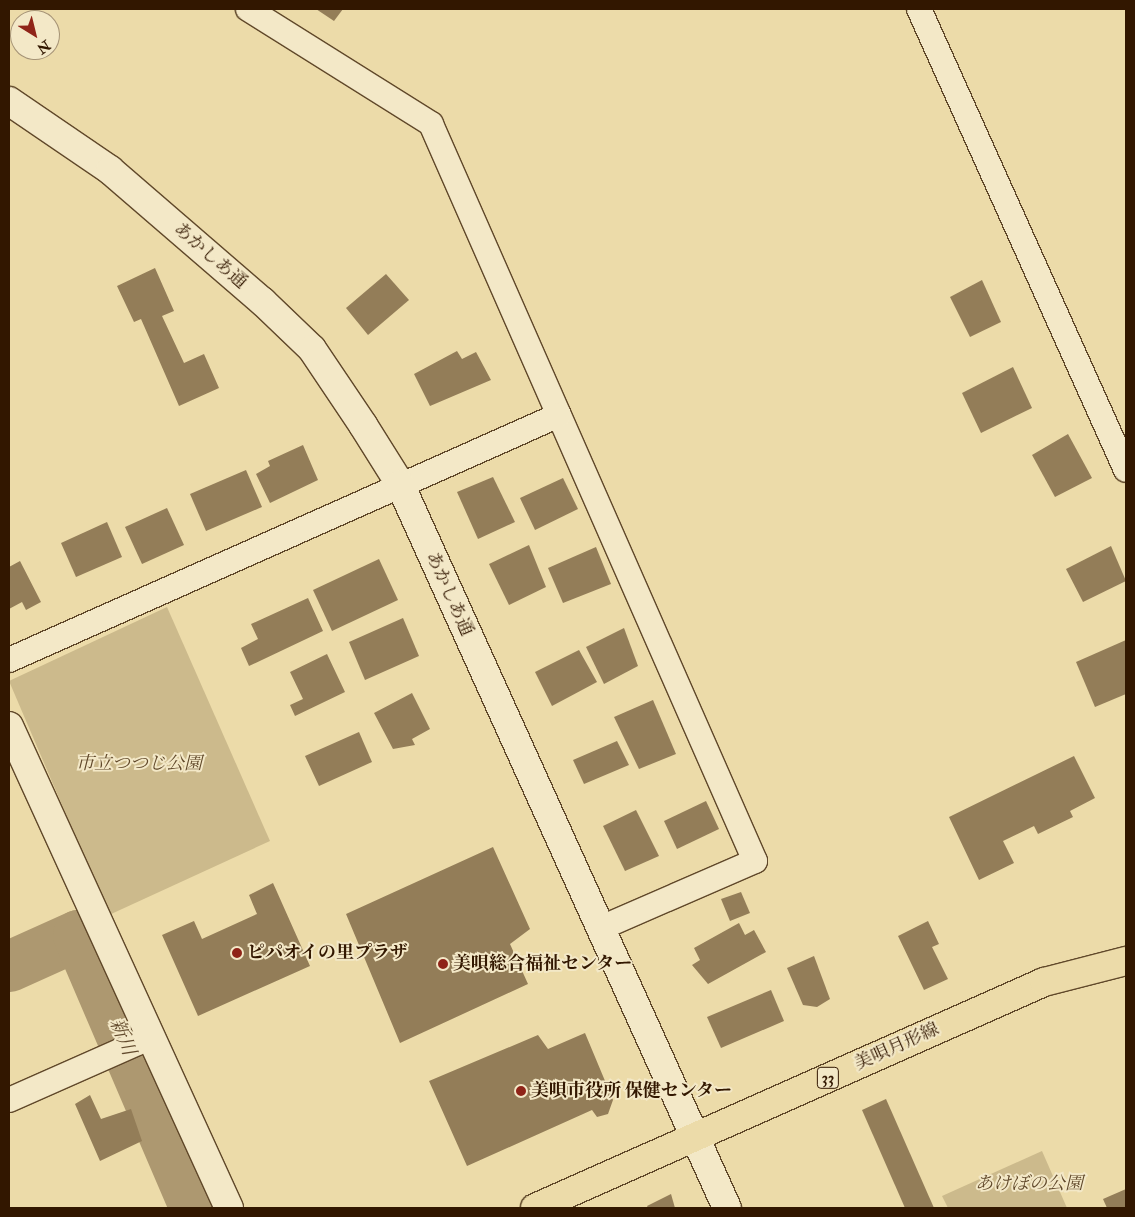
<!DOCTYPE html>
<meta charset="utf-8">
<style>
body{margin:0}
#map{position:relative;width:1135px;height:1217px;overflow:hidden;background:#ecdba9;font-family:"IM FELL Double Pica","Noto Serif JP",serif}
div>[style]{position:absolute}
.green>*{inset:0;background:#ccba8c}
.river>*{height:51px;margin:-25.5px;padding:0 25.5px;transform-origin:25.5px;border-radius:25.5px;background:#ad9870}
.building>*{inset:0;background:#937d58}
.roads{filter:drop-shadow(1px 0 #60482a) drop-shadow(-1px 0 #60482a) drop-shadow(0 1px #60482a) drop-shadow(0 -1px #60482a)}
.minor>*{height:24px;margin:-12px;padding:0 12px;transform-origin:12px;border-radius:12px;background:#f3e8c7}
.tertiary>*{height:28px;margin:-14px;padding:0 14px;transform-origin:14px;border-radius:14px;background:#f3e8c7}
.primary>*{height:28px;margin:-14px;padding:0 14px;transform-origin:14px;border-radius:14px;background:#ecdba9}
.dots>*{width:14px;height:14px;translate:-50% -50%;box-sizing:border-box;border:2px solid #f3e8c7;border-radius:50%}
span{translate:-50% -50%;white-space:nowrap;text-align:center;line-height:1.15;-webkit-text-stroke:4px #f3e8c7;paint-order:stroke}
.shield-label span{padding:1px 4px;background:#f3e8c7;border:1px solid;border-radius:4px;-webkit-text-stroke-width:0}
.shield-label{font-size:16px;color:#321700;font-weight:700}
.street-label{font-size:18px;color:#321700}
.park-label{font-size:18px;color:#60482a;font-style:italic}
.poi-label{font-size:18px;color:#321700;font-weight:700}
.left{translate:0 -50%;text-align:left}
.water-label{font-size:19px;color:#634b2d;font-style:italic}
.frame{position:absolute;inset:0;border:10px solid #321700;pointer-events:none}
.north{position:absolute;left:10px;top:10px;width:50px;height:50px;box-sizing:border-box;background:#f3e8c7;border:1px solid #a69477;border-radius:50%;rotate:144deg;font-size:14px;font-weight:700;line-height:20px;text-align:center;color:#321700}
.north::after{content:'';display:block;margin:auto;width:18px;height:22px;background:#8f2418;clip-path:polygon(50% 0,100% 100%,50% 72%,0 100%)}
</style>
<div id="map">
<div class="green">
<div style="clip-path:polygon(167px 607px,270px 841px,109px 915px,9px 681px)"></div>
<div style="clip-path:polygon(1042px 1151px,1067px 1208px,948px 1208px,942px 1196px)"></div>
</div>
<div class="river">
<div style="left:9px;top:966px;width:76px;rotate:-24.2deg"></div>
<div style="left:78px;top:935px;width:297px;rotate:66.8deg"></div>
</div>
<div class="building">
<div style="clip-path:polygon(316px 9px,343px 9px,334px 21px)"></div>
<div style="clip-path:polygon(155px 268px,174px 311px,162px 316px,184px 363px,204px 354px,219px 388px,179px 406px,141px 319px,134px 322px,117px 286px)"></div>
<div style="clip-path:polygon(386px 274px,409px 300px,368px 335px,346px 308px)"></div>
<div style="clip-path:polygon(982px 280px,1001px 322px,970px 337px,950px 297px)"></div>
<div style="clip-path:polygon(457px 351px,462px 359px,476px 352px,491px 380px,430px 406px,414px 374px)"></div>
<div style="clip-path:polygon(1013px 367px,1032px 408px,981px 433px,962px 393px)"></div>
<div style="clip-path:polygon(1068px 434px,1092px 478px,1055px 497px,1032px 455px)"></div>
<div style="clip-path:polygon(303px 445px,318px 480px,270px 503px,256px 474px,270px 466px,268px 461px)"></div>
<div style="clip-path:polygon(246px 470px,262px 507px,206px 531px,190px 494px)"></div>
<div style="clip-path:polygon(493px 477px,515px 522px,478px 539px,457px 492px)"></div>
<div style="clip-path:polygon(563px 478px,578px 509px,535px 530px,520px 498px)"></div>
<div style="clip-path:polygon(167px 508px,184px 545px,142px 564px,125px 527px)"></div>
<div style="clip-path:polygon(107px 522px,122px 557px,76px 577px,61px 543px)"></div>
<div style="clip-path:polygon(529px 545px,546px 587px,509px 605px,489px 564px)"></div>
<div style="clip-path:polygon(1111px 546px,1126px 581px,1083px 602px,1066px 569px)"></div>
<div style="clip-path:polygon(596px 547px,611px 584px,563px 603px,548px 568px)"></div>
<div style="clip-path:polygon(379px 559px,398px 600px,332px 631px,313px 590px)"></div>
<div style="clip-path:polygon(20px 561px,41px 602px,26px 610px,22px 602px,9px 609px,9px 567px)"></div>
<div style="clip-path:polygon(308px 598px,323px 631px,249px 666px,241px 648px,258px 639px,251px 624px)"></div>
<div style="clip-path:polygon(403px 618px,419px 656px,365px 680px,349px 642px)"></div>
<div style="clip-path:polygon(624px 628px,638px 666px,604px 684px,586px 647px)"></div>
<div style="clip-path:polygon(1126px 640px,1126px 694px,1095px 707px,1076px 662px)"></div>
<div style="clip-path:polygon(579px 650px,597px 682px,552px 706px,535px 672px)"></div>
<div style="clip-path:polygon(327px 654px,345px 692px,295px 716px,290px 705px,303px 699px,290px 672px)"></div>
<div style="clip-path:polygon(412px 693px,430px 729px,412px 739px,415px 745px,393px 749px,374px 713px)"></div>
<div style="clip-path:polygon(653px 700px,676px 754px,639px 769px,614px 717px)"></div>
<div style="clip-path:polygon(359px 732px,372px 762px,319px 786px,305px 756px)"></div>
<div style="clip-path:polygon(617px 741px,629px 765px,584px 784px,573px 760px)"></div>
<div style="clip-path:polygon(1074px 756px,1095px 798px,1070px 811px,1073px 817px,1038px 834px,1034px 826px,1003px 841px,1014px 863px,979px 880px,949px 817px)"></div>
<div style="clip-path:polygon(706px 801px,719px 829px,677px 849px,664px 821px)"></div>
<div style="clip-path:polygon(636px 810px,659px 856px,625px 871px,603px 826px)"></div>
<div style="clip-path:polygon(493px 847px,530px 929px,510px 944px,528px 984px,400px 1043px,346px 914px)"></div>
<div style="clip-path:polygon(273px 883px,310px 966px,198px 1016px,162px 935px,194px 921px,202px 939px,257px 914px,249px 895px)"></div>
<div style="clip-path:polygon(741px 892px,750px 913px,730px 921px,721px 899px)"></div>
<div style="clip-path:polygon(928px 921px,939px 944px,932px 947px,948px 979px,924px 990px,898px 936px)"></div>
<div style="clip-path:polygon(739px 923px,745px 935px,754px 930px,766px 952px,708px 984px,692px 965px,700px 960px,694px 948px)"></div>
<div style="clip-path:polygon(814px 956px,830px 999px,817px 1007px,803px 1005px,787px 968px)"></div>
<div style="clip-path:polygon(771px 990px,784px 1021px,721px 1048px,707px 1017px)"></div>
<div style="clip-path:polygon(585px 1033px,613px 1100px,608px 1114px,597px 1117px,592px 1110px,467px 1166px,429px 1081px,538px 1035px,548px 1049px)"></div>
<div style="clip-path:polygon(90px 1095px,101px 1119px,131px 1109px,142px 1141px,100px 1161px,75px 1104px)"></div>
<div style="clip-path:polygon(886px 1099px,934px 1208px,905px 1208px,862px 1110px)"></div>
<div style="clip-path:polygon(1126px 1189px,1126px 1208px,1107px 1208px,1103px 1199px)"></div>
<div style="clip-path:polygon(671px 1194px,675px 1208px,648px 1208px,647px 1206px)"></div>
</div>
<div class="roads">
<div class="minor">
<div style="left:248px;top:9px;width:216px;rotate:32.1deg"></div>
<div style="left:431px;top:124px;width:805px;rotate:66.27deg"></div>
<div style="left:755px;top:861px;width:168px;rotate:156.5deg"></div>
<div style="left:919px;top:9px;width:505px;rotate:65.82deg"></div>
<div style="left:9px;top:660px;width:602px;rotate:-24.01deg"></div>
<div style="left:9px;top:1100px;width:155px;rotate:-23.9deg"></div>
</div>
<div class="tertiary">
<div style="left:9px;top:101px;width:122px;rotate:34.3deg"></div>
<div style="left:110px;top:170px;width:201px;rotate:40.8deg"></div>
<div style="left:262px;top:301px;width:69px;rotate:43.8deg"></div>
<div style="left:312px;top:349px;width:92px;rotate:56.1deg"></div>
<div style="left:363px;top:425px;width:70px;rotate:57.9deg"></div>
<div style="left:400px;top:484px;width:794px;rotate:65.69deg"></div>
<div style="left:9px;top:726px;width:530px;rotate:65.47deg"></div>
</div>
<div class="primary">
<div style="left:535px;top:1208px;width:557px;rotate:-23.94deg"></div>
<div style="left:1044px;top:982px;width:85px;rotate:-14.4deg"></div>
</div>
</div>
<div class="dots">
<div style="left:237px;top:953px;background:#8f2418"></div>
<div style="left:443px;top:964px;background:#8f2418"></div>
<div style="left:521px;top:1091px;background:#8f2418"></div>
</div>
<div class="shield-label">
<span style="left:828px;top:1078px">33</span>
</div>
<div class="street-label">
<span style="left:210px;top:256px;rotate:41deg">あかしあ通</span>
<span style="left:449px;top:594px;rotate:66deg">あかしあ通</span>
<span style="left:897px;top:1047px;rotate:-24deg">美唄月形線</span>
</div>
<div class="park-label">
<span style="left:139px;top:764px">市立つつじ公園</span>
<span style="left:1029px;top:1184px">あけぼの公園</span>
</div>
<div class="poi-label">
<span class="left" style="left:247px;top:953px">ピパオイの里プラザ</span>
<span class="left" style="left:453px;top:964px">美唄総合福祉センター</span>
<span class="left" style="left:531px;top:1091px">美唄市役所 保健センター</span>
</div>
<div class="water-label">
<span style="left:122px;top:1037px;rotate:67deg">新川</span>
</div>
<div class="frame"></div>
<div class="north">N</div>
</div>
